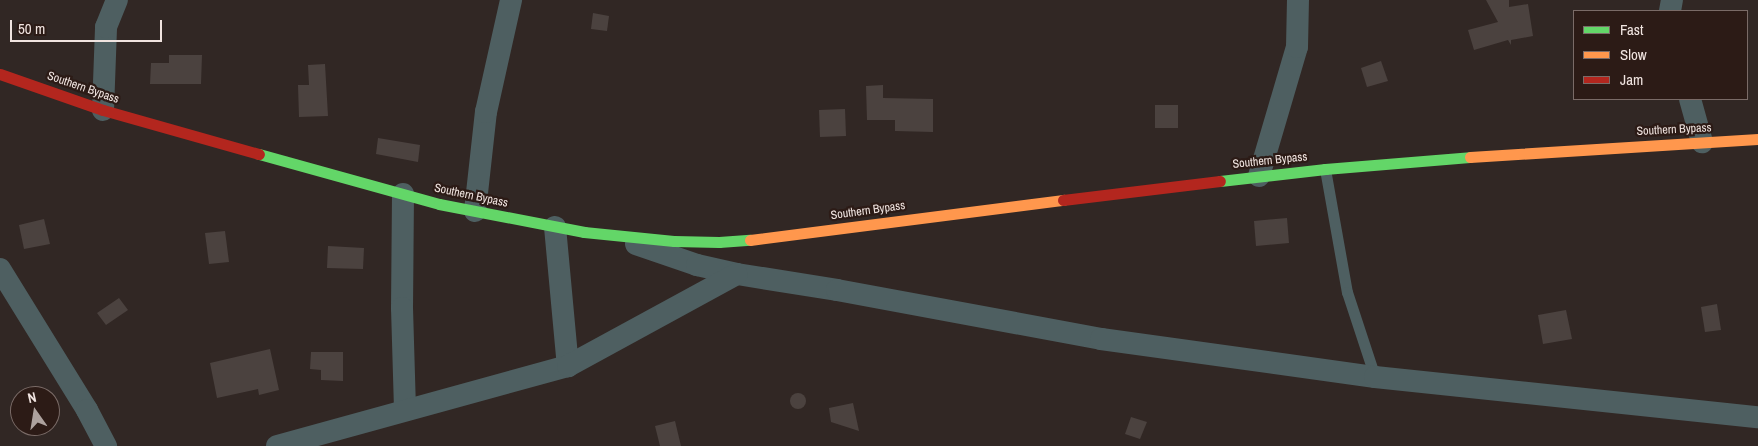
<!DOCTYPE html>
<style>
body{margin:0}
#map{position:relative;width:1758px;height:446px;overflow:hidden;background:#312724;font-family:"Archivo Narrow",sans-serif}
div>[style]{position:absolute}
.building>*{inset:0;background:#4b423f}
.round{border-radius:50%}
.lane>*{height:11px;margin:-5.5px;padding:0 5.5px;transform-origin:5.5px;border-radius:5.5px;background:#4e5f61}
.street>*{height:22px;margin:-11px;padding:0 11px;transform-origin:11px;border-radius:11px;background:#4e5f61}
.fast>*{height:11px;margin:-5.5px;padding:0 5.5px;transform-origin:5.5px;border-radius:5.5px;background:#63d668}
.slow>*{height:11px;margin:-5.5px;padding:0 5.5px;transform-origin:5.5px;border-radius:5.5px;background:#ff974d}
.jam>*{height:11px;margin:-5.5px;padding:0 5.5px;transform-origin:5.5px;border-radius:5.5px;background:#b3261e}
span{translate:-50% -50%;white-space:nowrap;text-align:center;line-height:1.15;-webkit-text-stroke:4.5px #2c1b16;paint-order:stroke}
.street-label{font-size:12px;color:#f0e4e0}
.legend{position:absolute;left:1573px;top:10px;width:175px;height:90px;box-sizing:border-box;background:#2c1b16;border:1px solid #7a6b67;margin:0;padding:6px 9px;list-style:none;font-size:15px;color:#f0e4e0}
.legend li{display:flex;align-items:center;gap:10px;height:25px}
.legend b{width:25px;border:1px solid #7a6b67}
.north{position:absolute;left:10px;top:386px;width:50px;height:50px;box-sizing:border-box;background:#2c1b16;border:1px solid #7a6b67;border-radius:50%;rotate:347deg;font-size:14px;font-weight:700;line-height:20px;text-align:center;color:#f0e4e0}
.north::after{content:'';display:block;margin:auto;width:18px;height:22px;background:#ada29e;clip-path:polygon(50% 0,100% 100%,50% 72%,0 100%)}
.scale{position:absolute;left:10px;top:20px;width:152px;height:22px;box-sizing:border-box;border:2px solid #f0e4e0;border-top:0;padding-left:6px;font-size:15px;line-height:18px;white-space:nowrap;color:#f0e4e0;-webkit-text-stroke:4px #2c1b16;paint-order:stroke}
</style>
<div id="map">
<div class="building">
<div style="clip-path:polygon(1486px 0,1509px 0,1509px 7px,1528px 4px,1533px 36px,1511px 40px,1511px 45px,1508px 40px,1474px 50px,1468px 30px,1498px 22px)"></div>
<div style="clip-path:polygon(593px 13px,609px 16px,607px 31px,591px 29px)"></div>
<div style="clip-path:polygon(169px 55px,202px 55px,201px 84px,150px 84px,151px 63px,169px 63px)"></div>
<div style="clip-path:polygon(1381px 61px,1388px 81px,1367px 87px,1361px 68px)"></div>
<div style="clip-path:polygon(325px 64px,328px 116px,299px 117px,298px 85px,309px 85px,308px 65px)"></div>
<div style="clip-path:polygon(883px 85px,883px 98px,933px 99px,933px 132px,895px 131px,895px 120px,867px 120px,866px 86px)"></div>
<div style="clip-path:polygon(1155px 105px,1178px 105px,1178px 128px,1155px 128px)"></div>
<div style="clip-path:polygon(845px 109px,846px 136px,820px 137px,819px 110px)"></div>
<div style="clip-path:polygon(378px 138px,420px 145px,418px 162px,376px 154px)"></div>
<div style="clip-path:polygon(1287px 218px,1289px 243px,1256px 246px,1254px 221px)"></div>
<div style="clip-path:polygon(44px 219px,50px 244px,24px 249px,19px 225px)"></div>
<div style="clip-path:polygon(225px 231px,229px 262px,209px 264px,205px 233px)"></div>
<div style="clip-path:polygon(328px 246px,364px 248px,363px 269px,327px 268px)"></div>
<div style="clip-path:polygon(119px 298px,128px 310px,106px 325px,97px 313px)"></div>
<div style="clip-path:polygon(1717px 304px,1721px 330px,1705px 332px,1701px 307px)"></div>
<div style="clip-path:polygon(1566px 310px,1572px 339px,1543px 344px,1538px 315px)"></div>
<div style="clip-path:polygon(270px 349px,279px 390px,259px 395px,258px 389px,217px 398px,210px 363px)"></div>
<div style="clip-path:polygon(311px 352px,343px 352px,343px 381px,321px 380px,321px 370px,310px 369px)"></div>
<div class="round" style="left:790px;top:393px;width:16px;height:16px"></div>
<div style="clip-path:polygon(853px 403px,859px 431px,831px 422px,829px 408px)"></div>
<div style="clip-path:polygon(1131px 417px,1147px 422px,1140px 439px,1125px 434px)"></div>
<div style="clip-path:polygon(675px 421px,681px 446px,660px 446px,655px 426px)"></div>
</div>
<div class="lane">
<div style="left:1325px;top:169px;width:125px;rotate:79.9deg"></div>
<div style="left:1347px;top:292px;width:89px;rotate:71.8deg"></div>
</div>
<div class="street">
<div style="left:1670px;top:11px;width:11px;rotate:-80deg"></div>
<div style="left:1690px;top:99px;width:45px;rotate:74.4deg"></div>
<div style="left:103px;top:110px;width:83px;rotate:-87.9deg"></div>
<div style="left:106px;top:27px;width:29px;rotate:-68deg"></div>
<div style="left:1259px;top:176px;width:134px;rotate:-73.6deg"></div>
<div style="left:1297px;top:47px;width:47px;rotate:-88.8deg"></div>
<div style="left:403px;top:194px;width:114px;rotate:90.5deg"></div>
<div style="left:402px;top:308px;width:102px;rotate:88.3deg"></div>
<div style="left:475px;top:211px;width:100px;rotate:-83.7deg"></div>
<div style="left:486px;top:112px;width:115px;rotate:-77.4deg"></div>
<div style="left:555px;top:227px;width:140px;rotate:84.7deg"></div>
<div style="left:636px;top:244px;width:65px;rotate:19deg"></div>
<div style="left:697px;top:265px;width:41px;rotate:12.7deg"></div>
<div style="left:737px;top:274px;width:101px;rotate:9.1deg"></div>
<div style="left:837px;top:290px;width:269px;rotate:10.5deg"></div>
<div style="left:1101px;top:339px;width:277px;rotate:7.9deg"></div>
<div style="left:1375px;top:377px;width:385px;rotate:6deg"></div>
<div style="left:0;top:269px;width:166px;rotate:58.3deg"></div>
<div style="left:87px;top:410px;width:41px;rotate:62.2deg"></div>
<div style="left:277px;top:446px;width:302px;rotate:-15.4deg"></div>
<div style="left:568px;top:366px;width:192px;rotate:-28.6deg"></div>
</div>
<div class="fast">
<div style="left:259px;top:154px;width:187px;rotate:15.5deg"></div>
<div style="left:439px;top:204px;width:148px;rotate:10.9deg"></div>
<div style="left:584px;top:232px;width:90px;rotate:5.7deg"></div>
<div style="left:674px;top:241px;width:45px;rotate:1.3deg"></div>
<div style="left:719px;top:242px;width:31px;rotate:-4deg"></div>
<div style="left:1220px;top:181px;width:106px;rotate:-6.5deg"></div>
<div style="left:1325px;top:169px;width:145px;rotate:-4.7deg"></div>
</div>
<div class="slow">
<div style="left:1470px;top:157px;width:289px;rotate:-3.6deg"></div>
<div style="left:750px;top:240px;width:316px;rotate:-7.3deg"></div>
</div>
<div class="jam">
<div style="left:0;top:74px;width:109px;rotate:19.3deg"></div>
<div style="left:103px;top:110px;width:162px;rotate:15.8deg"></div>
<div style="left:1063px;top:200px;width:158px;rotate:-6.9deg"></div>
</div>
<div class="street-label">
<span style="left:83px;top:88px;rotate:19deg">Southern Bypass</span>
<span style="left:1674px;top:130px;rotate:-3deg">Southern Bypass</span>
<span style="left:1270px;top:161px;rotate:-6deg">Southern Bypass</span>
<span style="left:471px;top:196px;rotate:12deg">Southern Bypass</span>
<span style="left:868px;top:211px;rotate:-8deg">Southern Bypass</span>
</div>
<ul class="legend">
<li><b style="height:6px;background:#63d668"></b>Fast</li>
<li><b style="height:6px;background:#ff974d"></b>Slow</li>
<li><b style="height:6px;background:#b3261e"></b>Jam</li>
</ul>
<div class="north">N</div>
<div class="scale">50 m</div>
</div>
